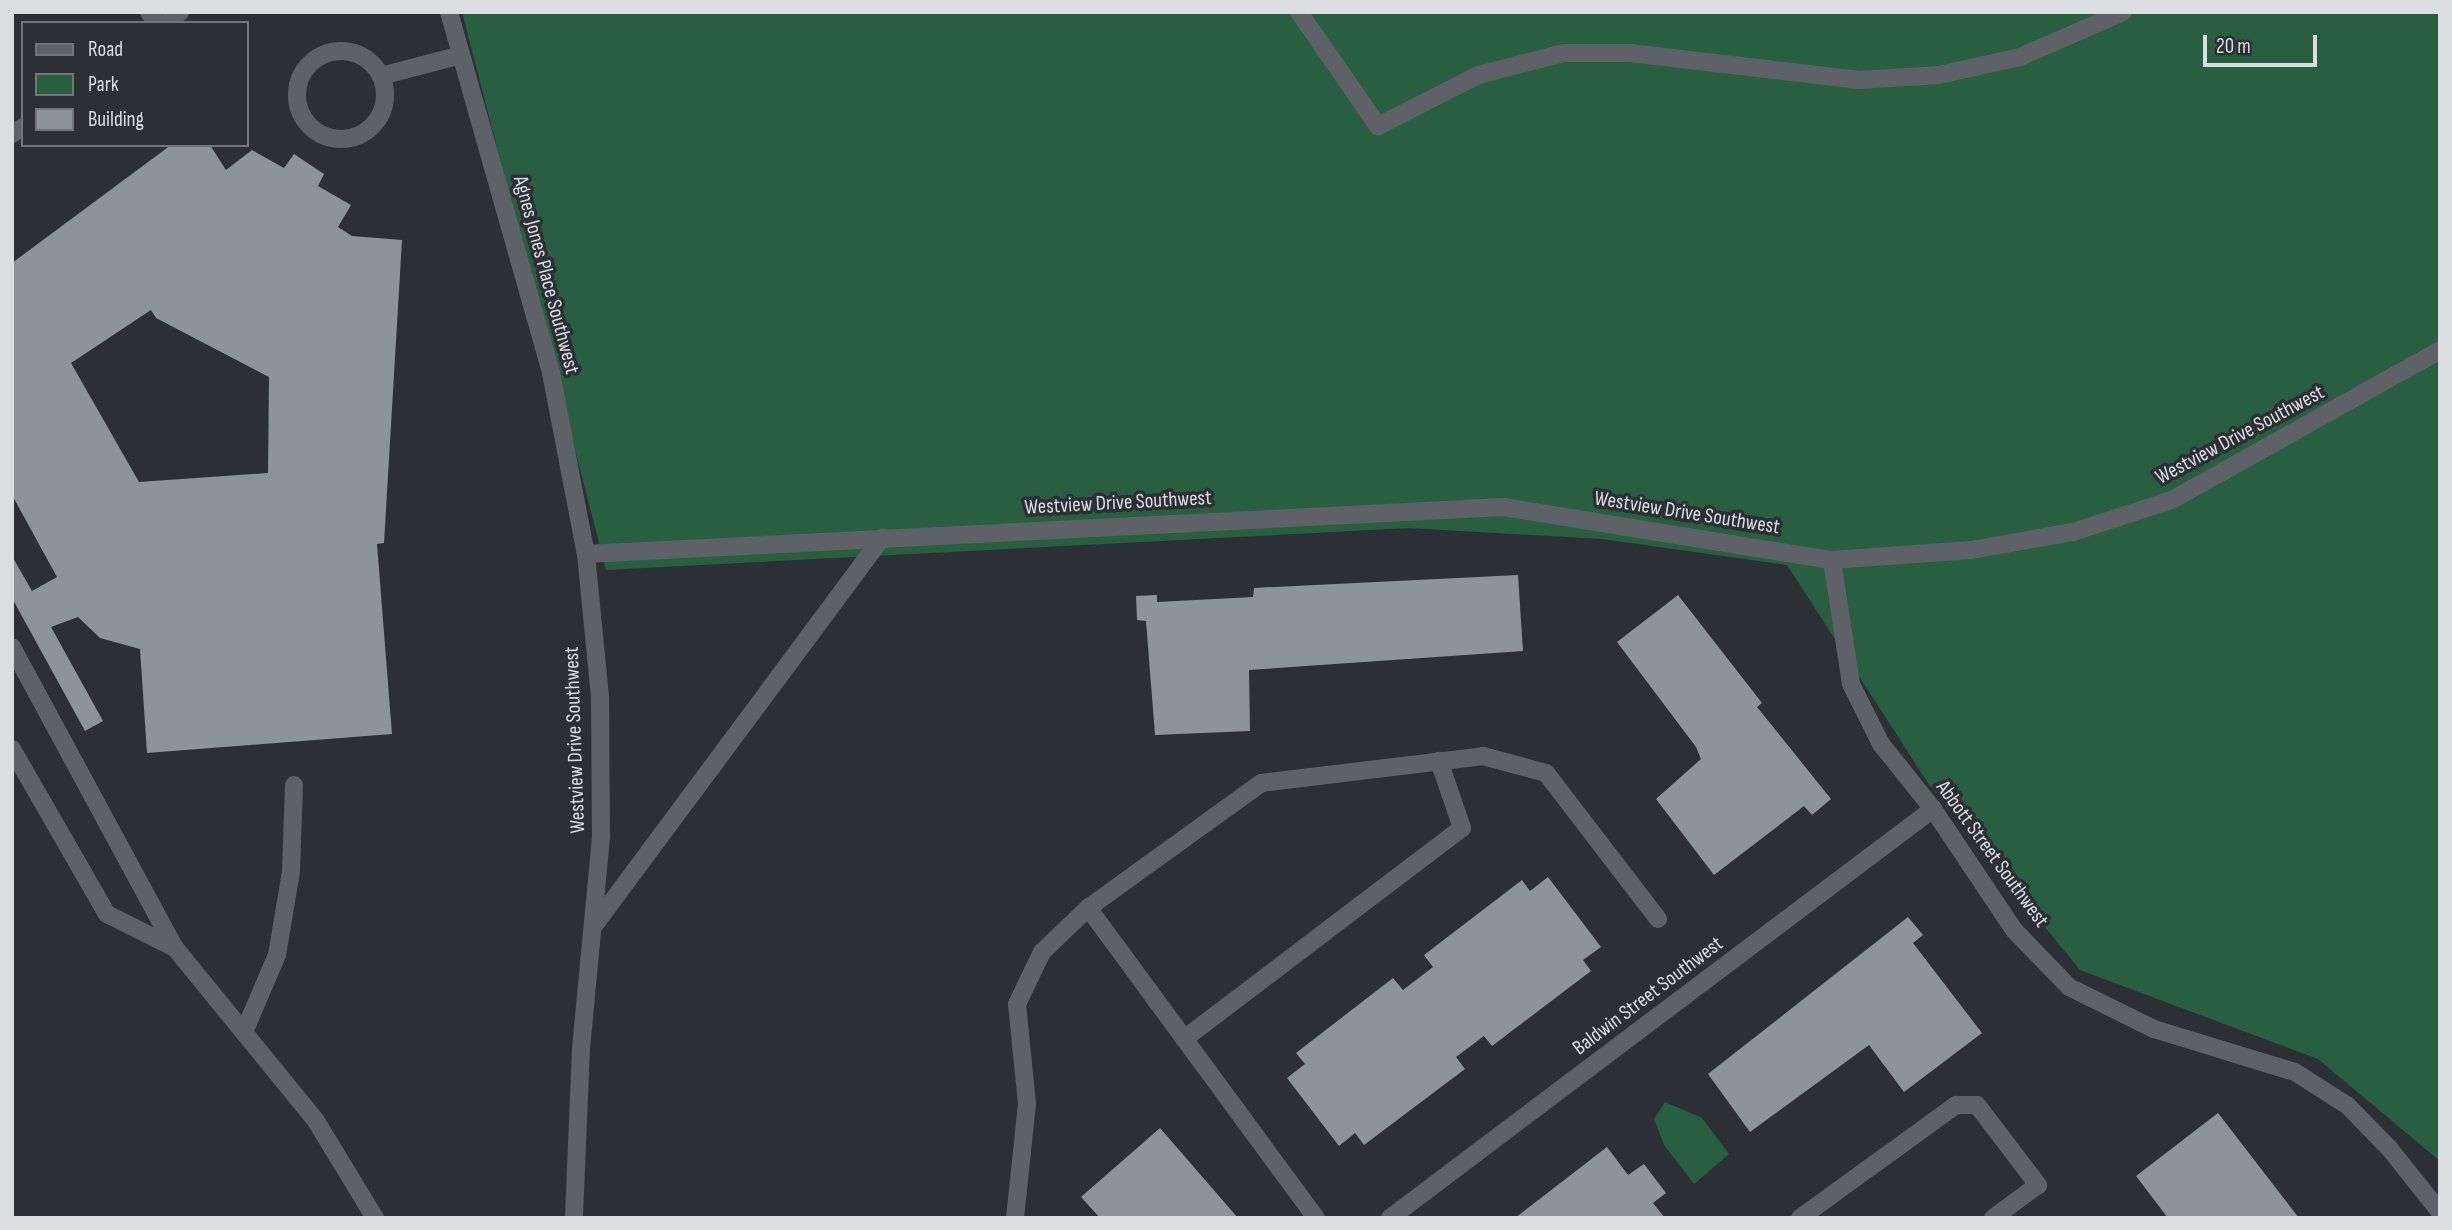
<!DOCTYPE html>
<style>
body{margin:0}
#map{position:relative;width:2452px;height:1230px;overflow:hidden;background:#2c3035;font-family:"Sofia Sans Condensed",sans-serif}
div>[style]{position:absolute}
.green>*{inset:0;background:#285f41}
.building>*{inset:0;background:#8e9398}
.service>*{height:18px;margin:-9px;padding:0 9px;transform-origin:9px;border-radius:9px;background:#5e6267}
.service>.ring{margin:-9px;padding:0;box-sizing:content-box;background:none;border:18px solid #5e6267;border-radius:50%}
.minor>*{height:18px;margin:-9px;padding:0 9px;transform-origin:9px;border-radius:9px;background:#5e6267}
.tertiary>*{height:18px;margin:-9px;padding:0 9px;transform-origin:9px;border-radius:9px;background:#5e6267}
span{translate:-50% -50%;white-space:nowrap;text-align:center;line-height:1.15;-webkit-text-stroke:7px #2c3035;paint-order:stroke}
.street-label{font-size:21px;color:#dbdee1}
.frame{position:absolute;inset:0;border:14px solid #dbdee1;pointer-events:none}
.legend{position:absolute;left:21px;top:21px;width:228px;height:126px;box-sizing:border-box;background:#2c3035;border:2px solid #72767a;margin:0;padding:9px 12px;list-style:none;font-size:21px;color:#dbdee1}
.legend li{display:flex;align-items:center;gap:14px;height:35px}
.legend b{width:35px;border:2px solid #72767a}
.scale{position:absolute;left:2203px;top:35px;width:114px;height:32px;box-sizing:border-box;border:4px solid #dbdee1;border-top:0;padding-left:9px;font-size:21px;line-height:24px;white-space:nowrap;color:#dbdee1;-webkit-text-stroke:5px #2c3035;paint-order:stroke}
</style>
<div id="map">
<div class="green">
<div style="clip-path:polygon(462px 12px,2440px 12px,2440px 1161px,2318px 1059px,2080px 970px,1928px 783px,1787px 565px,1602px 539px,1409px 528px,606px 570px)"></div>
<div style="clip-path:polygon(1665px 1102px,1702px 1118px,1729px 1154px,1694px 1184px,1664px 1145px,1654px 1119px)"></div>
</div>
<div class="building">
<div style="clip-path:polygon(evenodd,171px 145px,210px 145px,226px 170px,252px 150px,284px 168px,294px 154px,324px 174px,318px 186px,351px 205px,338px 227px,352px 236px,402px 240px,384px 543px,377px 544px,392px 734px,147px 753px,140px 649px,100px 638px,78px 617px,51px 627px,103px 721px,85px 731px,12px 598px,12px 556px,32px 591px,57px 577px,12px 495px,12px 263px,171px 145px,151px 310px,156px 318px,269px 377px,268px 473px,139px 482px,71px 363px,151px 310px)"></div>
<div style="clip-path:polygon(1518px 575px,1523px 651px,1249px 670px,1250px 731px,1155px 735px,1146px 621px,1137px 620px,1136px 596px,1157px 595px,1157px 602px,1253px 597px,1254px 588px)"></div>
<div style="clip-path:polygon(1678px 595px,1762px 703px,1757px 707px,1831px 799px,1812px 815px,1804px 806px,1714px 875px,1656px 799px,1701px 759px,1696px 747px,1617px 642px)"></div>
<div style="clip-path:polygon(1548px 877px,1601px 947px,1583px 960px,1591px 971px,1492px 1046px,1484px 1036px,1456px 1057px,1465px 1069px,1364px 1145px,1355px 1133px,1339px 1146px,1287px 1078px,1305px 1064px,1296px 1053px,1393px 978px,1403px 990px,1433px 967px,1424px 955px,1522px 880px,1530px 891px)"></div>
<div style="clip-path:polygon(1908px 917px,1923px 935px,1913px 943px,1982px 1033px,1904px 1092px,1869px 1045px,1750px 1132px,1708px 1074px)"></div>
<div style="clip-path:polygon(2218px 1113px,2299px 1218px,2168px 1218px,2136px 1176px)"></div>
<div style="clip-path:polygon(1160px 1128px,1238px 1218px,1100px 1218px,1081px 1197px)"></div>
<div style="clip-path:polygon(1607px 1147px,1628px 1175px,1644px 1164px,1666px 1193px,1653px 1203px,1665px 1218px,1515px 1218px)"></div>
</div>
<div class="service">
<div class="ring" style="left:297px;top:51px;width:70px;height:70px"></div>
<div style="left:381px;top:76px;width:83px;rotate:-14.7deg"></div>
<div style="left:12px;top:647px;width:342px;rotate:61.6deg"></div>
<div style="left:12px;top:749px;width:190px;rotate:60.1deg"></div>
<div style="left:107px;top:914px;width:76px;rotate:26.6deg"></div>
<div style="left:175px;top:948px;width:223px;rotate:50.8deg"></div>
<div style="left:316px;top:1121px;width:114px;rotate:58.7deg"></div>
<div style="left:244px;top:1032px;width:84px;rotate:-66.8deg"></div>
<div style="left:277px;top:955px;width:85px;rotate:-80.5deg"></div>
<div style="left:291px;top:871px;width:86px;rotate:-88deg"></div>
<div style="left:1800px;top:1218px;width:193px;rotate:-35.9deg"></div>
<div style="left:1956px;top:1105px;width:21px"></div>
<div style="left:1977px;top:1105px;width:101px;rotate:52.7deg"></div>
<div style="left:2038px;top:1185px;width:56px;rotate:143.7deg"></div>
</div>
<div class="minor">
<div style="left:149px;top:12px;width:14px;rotate:54deg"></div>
<div style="left:1299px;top:12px;width:139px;rotate:55.3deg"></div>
<div style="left:1378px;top:126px;width:112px;rotate:-27deg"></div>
<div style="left:1478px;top:75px;width:89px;rotate:-14.3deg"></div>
<div style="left:1564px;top:53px;width:66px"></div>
<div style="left:1630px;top:53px;width:231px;rotate:6.7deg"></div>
<div style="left:1859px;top:80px;width:80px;rotate:-3.6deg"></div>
<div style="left:1939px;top:75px;width:83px;rotate:-12.5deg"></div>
<div style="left:2020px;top:57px;width:112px;rotate:-23.6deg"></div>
<div style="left:166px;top:23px;width:18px;rotate:-38deg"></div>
<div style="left:12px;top:134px;width:13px;rotate:-32deg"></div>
<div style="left:1832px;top:560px;width:125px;rotate:81.3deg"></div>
<div style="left:1851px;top:684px;width:67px;rotate:63.4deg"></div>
<div style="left:1881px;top:744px;width:83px;rotate:51.3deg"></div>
<div style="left:1933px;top:809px;width:146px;rotate:56.2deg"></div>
<div style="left:2014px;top:930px;width:79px;rotate:46deg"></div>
<div style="left:2069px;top:987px;width:95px;rotate:26.3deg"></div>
<div style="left:2154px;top:1029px;width:147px;rotate:17deg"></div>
<div style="left:2295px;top:1072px;width:63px;rotate:32.7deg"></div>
<div style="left:2348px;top:1106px;width:59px;rotate:45.7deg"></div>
<div style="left:2389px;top:1148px;width:82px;rotate:51.4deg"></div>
<div style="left:1184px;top:1039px;width:349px;rotate:-37.2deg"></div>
<div style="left:1462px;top:828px;width:71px;rotate:-108.9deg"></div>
<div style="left:1015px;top:1218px;width:115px;rotate:-84deg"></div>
<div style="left:1027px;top:1104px;width:100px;rotate:-95.7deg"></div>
<div style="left:1017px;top:1004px;width:58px;rotate:-64.3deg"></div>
<div style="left:1042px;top:952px;width:64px;rotate:-43.7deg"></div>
<div style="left:1316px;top:1218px;width:385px;rotate:-126.3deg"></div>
<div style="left:1088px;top:908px;width:213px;rotate:-35.8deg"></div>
<div style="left:1261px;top:783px;width:224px;rotate:-6.9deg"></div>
<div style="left:1483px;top:756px;width:65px;rotate:15.1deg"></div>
<div style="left:1546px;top:773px;width:184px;rotate:52.5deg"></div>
<div style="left:1390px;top:1218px;width:680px;rotate:-36.99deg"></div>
</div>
<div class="tertiary">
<div style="left:449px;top:12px;width:375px;rotate:74.2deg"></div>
<div style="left:551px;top:373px;width:184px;rotate:79.1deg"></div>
<div style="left:586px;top:554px;width:144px;rotate:84.4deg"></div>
<div style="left:600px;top:697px;width:140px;rotate:89.6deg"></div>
<div style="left:601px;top:837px;width:213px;rotate:95.4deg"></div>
<div style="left:581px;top:1049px;width:169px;rotate:92.4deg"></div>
<div style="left:586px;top:554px;width:918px;rotate:-2.93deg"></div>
<div style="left:1503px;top:507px;width:333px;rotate:9.2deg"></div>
<div style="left:1832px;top:560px;width:139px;rotate:-4.1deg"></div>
<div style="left:1971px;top:550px;width:104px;rotate:-10deg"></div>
<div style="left:2073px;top:532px;width:104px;rotate:-17.9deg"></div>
<div style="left:2172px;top:500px;width:307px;rotate:-29.2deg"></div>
<div style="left:593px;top:927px;width:485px;rotate:-53.4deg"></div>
</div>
<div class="street-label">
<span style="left:546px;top:275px;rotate:75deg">Agnes Jones Place Southwest</span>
<span style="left:2240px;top:435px;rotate:-28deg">Westview Drive Southwest</span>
<span style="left:1118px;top:503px;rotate:-3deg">Westview Drive Southwest</span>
<span style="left:1687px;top:513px;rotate:9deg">Westview Drive Southwest</span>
<span style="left:575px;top:740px;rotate:-92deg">Westview Drive Southwest</span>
<span style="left:1992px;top:854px;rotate:54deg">Abbott Street Southwest</span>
<span style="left:1648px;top:996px;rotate:-37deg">Baldwin Street Southwest</span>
</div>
<div class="frame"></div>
<ul class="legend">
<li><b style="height:9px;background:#5e6267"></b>Road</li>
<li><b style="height:19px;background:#285f41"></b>Park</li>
<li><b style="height:19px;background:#8e9398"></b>Building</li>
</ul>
<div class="scale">20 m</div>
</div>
